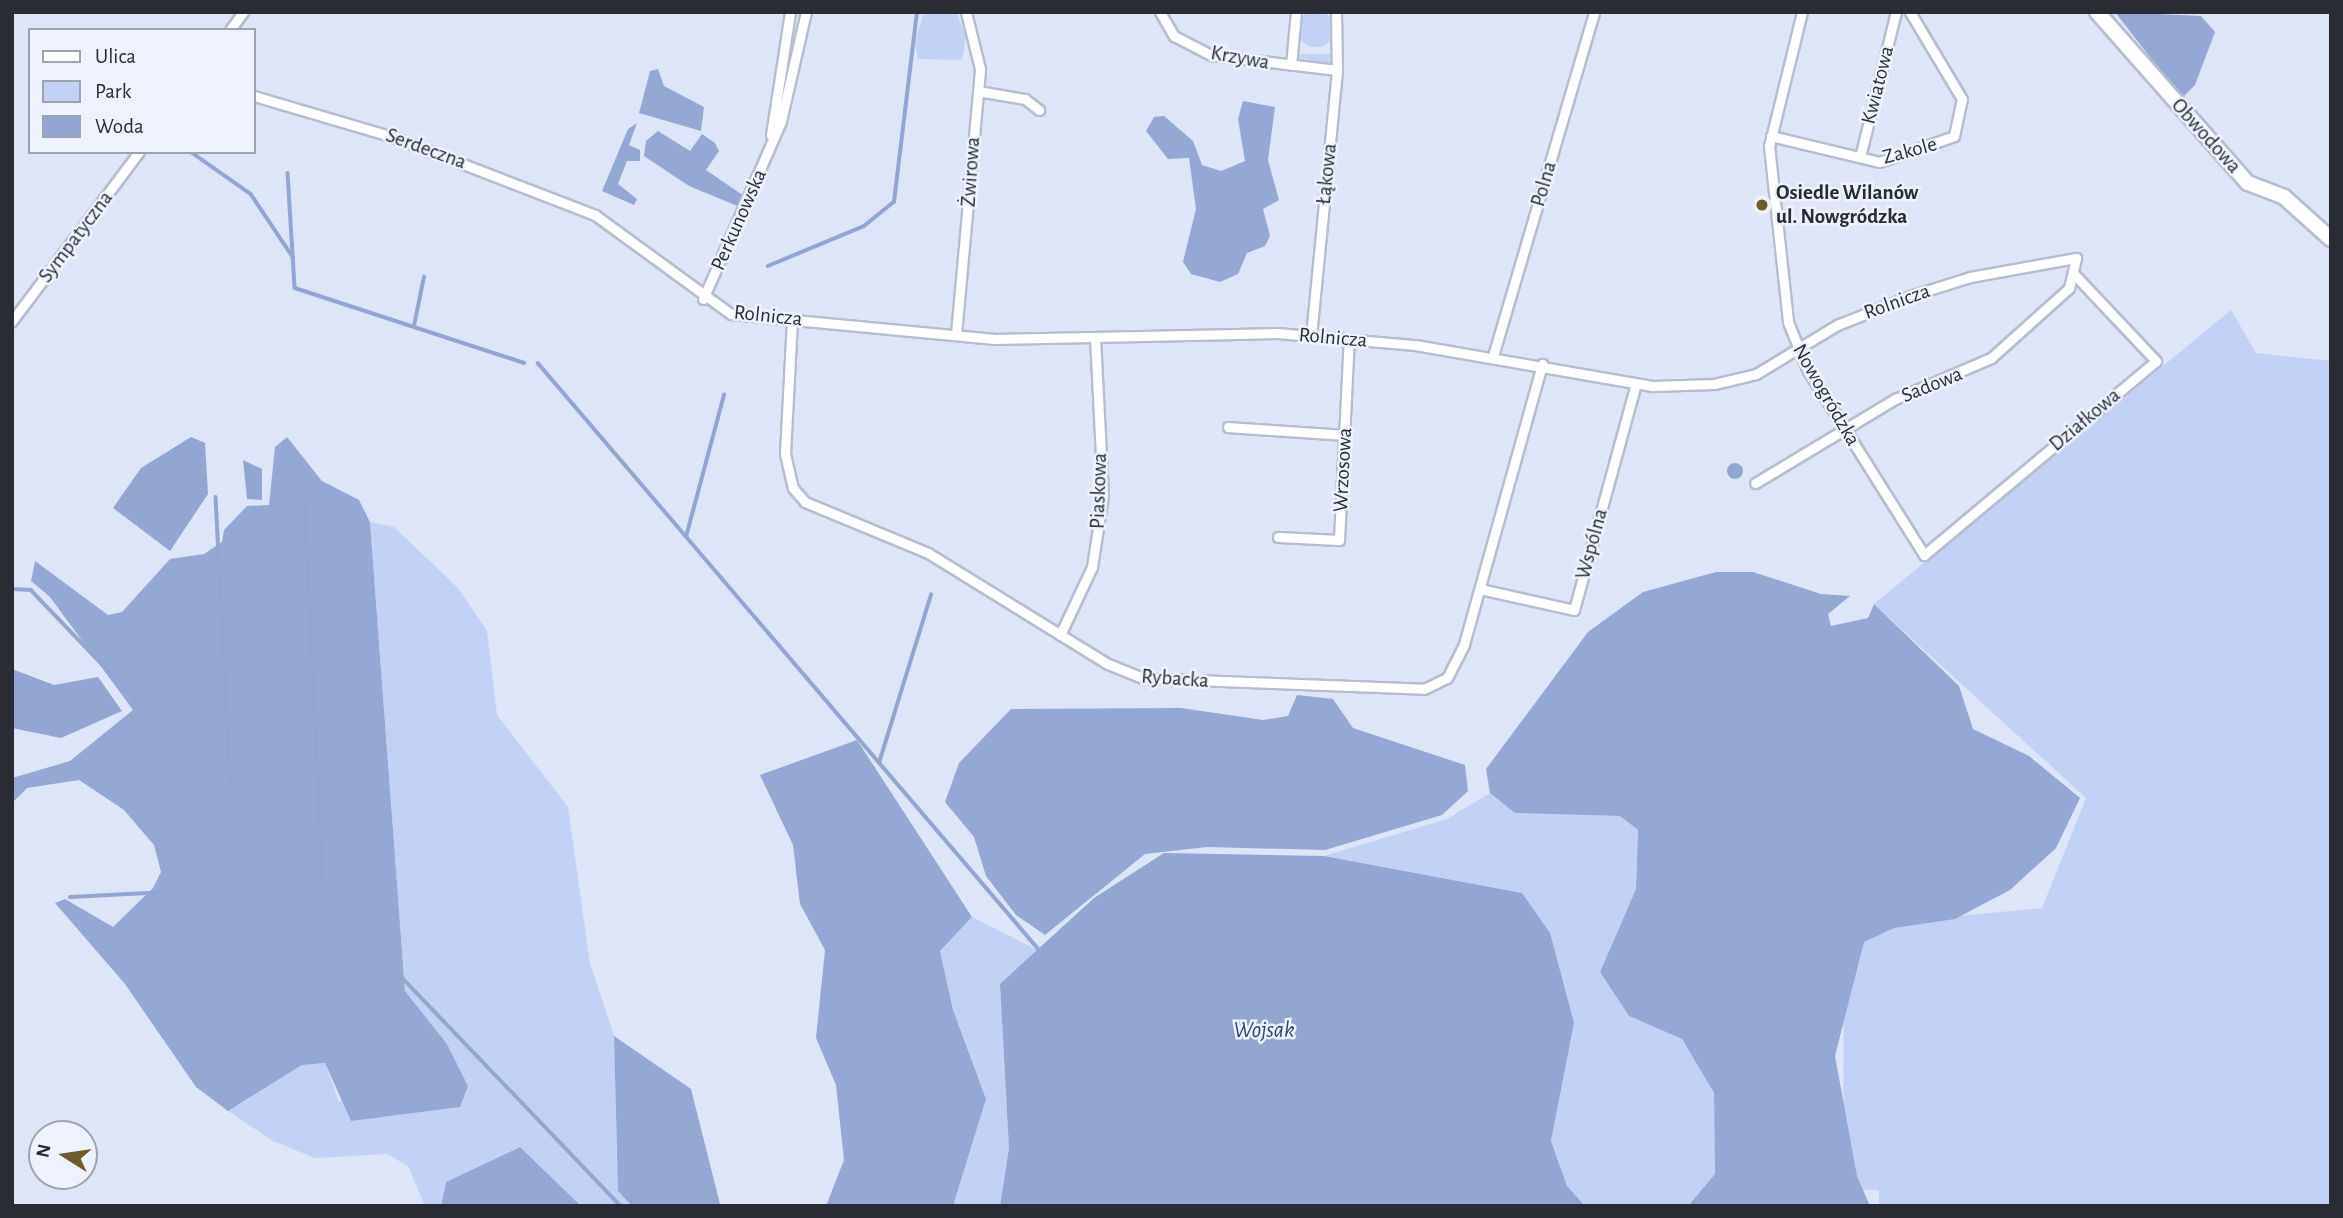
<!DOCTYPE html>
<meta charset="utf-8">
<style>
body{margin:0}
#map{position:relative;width:2343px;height:1218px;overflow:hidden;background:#dde5f6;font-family:"Alegreya Sans",sans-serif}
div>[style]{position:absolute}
.green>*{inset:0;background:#c3d2f4}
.round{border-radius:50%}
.forest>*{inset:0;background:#95a8d3}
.water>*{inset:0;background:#93a6d1}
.stream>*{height:3.5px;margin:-1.75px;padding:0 1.75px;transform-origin:1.75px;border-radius:1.75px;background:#93a6d1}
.roads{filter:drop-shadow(2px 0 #b6bece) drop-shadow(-2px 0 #b6bece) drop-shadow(0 2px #b6bece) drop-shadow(0 -2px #b6bece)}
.street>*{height:9px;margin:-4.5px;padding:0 4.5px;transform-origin:4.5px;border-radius:4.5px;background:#fff}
.primary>*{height:14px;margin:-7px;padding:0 7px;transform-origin:7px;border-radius:7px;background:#fff}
.dots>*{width:19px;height:19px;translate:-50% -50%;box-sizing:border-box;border:4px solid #edf2fd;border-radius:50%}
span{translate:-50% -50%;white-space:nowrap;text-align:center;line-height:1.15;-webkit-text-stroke:5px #edf2fd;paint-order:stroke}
.street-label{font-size:21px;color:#292c32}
.poi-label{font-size:21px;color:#292c32;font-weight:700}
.left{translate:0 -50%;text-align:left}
.water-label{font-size:23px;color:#2d4379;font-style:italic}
.frame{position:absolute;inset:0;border:14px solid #292c32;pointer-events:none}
.legend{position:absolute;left:28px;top:28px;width:228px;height:126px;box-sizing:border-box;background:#edf2fd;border:2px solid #9fa3ac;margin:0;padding:9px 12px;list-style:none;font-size:21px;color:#292c32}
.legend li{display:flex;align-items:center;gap:14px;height:35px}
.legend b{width:35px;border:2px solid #9fa3ac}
.north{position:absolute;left:28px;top:1120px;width:70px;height:70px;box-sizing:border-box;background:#edf2fd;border:2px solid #9fa3ac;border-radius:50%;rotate:282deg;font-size:19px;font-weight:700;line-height:28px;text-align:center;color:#292c32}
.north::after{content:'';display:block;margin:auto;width:24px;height:32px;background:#705b2a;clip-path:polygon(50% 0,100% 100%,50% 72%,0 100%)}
</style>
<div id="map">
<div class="green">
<div class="round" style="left:1298px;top:11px;width:36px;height:36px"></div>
<div style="clip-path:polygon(924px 12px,956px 12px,966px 36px,962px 60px,918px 59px,915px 42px)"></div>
<div style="clip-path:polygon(1330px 54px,1333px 65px,1295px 57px,1298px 54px)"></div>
<div style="clip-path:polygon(2231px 310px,2256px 353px,2331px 361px,2331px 1206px,1879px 1206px,1879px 1190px,1843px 1189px,1844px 927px,2042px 908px,2086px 798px,1874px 604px)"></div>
<div style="clip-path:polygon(370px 522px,394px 527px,458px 588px,487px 631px,497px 715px,568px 807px,590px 964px,614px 1036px,618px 1191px,632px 1206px,581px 1206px,520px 1147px,446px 1182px,441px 1206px,425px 1206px,408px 1166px,387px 1154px,315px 1158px,273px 1141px,228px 1111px,302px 1065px,325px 1063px,339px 1102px,447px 1044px,405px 991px)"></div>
<div style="clip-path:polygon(1490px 793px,1515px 813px,1620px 816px,1638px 830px,1636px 889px,1600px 972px,1629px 1016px,1682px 1039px,1714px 1093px,1715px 1174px,1688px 1206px,1585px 1206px,1567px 1186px,1551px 1141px,1574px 1023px,1522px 893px,1324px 856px,1447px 819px)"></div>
<div style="clip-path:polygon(972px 917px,1041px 952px,1000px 984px,1009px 1148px,1000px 1206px,953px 1206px,986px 1099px,953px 1010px,940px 951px)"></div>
</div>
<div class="forest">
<div style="clip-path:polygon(2115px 12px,2201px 16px,2215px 32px,2195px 85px,2184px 96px,2170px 83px)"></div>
<div style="clip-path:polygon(658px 69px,664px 86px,704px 107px,701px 131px,639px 113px,650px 71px)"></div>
<div style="clip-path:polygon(1243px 101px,1275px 107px,1268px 160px,1279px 200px,1263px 209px,1270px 236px,1265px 246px,1247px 253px,1238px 274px,1220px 282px,1191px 274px,1183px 262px,1196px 209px,1189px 158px,1168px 159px,1146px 131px,1154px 117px,1164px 116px,1193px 141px,1202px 165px,1221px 171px,1245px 161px,1238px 119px)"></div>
<div style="clip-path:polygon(637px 123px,629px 145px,640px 150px,640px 161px,627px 161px,618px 184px,637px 199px,634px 205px,602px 191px,628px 129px)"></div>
<div style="clip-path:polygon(658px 131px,690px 151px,702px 134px,715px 143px,719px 151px,706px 170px,744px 196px,740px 207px,689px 186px,644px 156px,646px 141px)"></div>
<div style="clip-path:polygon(287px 437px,322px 481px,359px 500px,370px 522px,405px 991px,447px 1044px,468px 1086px,460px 1107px,351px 1121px,325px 1063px,302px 1065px,228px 1111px,196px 1087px,125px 984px,55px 903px,65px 899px,113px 927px,153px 888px,161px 872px,154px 845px,124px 810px,79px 780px,27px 788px,12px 803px,12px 778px,70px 761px,133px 710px,50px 597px,31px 581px,35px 561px,108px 615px,122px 612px,170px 559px,204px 554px,222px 542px,224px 530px,247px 506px,269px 505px,275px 447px)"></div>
<div style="clip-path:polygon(1716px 572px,1753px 572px,1821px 594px,1850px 596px,1828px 614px,1831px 626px,1868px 618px,1874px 604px,1959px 686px,1973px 729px,2029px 756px,2080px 798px,2056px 848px,2010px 890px,1955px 919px,1894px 928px,1864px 942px,1835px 1056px,1857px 1176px,1870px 1206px,1688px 1206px,1715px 1174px,1714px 1093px,1682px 1039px,1629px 1016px,1600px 972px,1636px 889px,1638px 830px,1620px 816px,1515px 813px,1490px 793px,1486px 769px,1588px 632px,1643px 592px)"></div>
<div style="clip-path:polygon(1297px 695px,1333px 699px,1353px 728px,1465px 765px,1468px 791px,1442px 815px,1325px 850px,1207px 847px,1145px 854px,1045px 935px,1016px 915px,986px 876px,974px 837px,945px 802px,959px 763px,1011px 709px,1181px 708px,1263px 720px,1288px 716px)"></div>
<div style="clip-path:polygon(857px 740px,972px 917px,940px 951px,953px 1010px,986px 1099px,953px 1206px,826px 1206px,844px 1160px,836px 1085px,816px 1038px,825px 950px,800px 904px,793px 845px,760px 775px)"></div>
<div style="clip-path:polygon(614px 1036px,691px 1089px,720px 1204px,736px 1206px,632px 1206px,618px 1191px)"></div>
<div style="clip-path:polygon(520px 1147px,581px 1206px,441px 1206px,446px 1182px)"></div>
</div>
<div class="water">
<div style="clip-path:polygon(191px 437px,205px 443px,208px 494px,170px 551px,113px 508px,141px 468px)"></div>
<div style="clip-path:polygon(243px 460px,262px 469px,262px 500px,247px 499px)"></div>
<div class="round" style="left:1727px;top:463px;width:16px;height:16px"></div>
<div style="clip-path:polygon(12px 669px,54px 685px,98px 677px,122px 711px,61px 738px,12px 728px)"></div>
<div style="clip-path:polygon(1164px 853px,1324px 856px,1522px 893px,1550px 933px,1574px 1023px,1551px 1141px,1567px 1186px,1585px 1206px,1000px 1206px,1009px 1148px,1000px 984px,1094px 898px)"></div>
</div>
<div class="stream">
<div style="left:191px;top:152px;width:73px;rotate:35deg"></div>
<div style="left:251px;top:194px;width:76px;rotate:56.3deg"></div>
<div style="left:288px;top:173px;width:115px;rotate:86.5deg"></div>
<div style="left:295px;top:288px;width:241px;rotate:18.1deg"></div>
<div style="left:768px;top:266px;width:104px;rotate:-22.6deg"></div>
<div style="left:864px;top:226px;width:38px;rotate:-39deg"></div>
<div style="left:894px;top:202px;width:191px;rotate:-83.1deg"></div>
<div style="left:414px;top:326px;width:50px;rotate:-78.5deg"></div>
<div style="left:538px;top:363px;width:775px;rotate:49.5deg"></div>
<div style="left:216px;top:497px;width:301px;rotate:87.1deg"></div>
<div style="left:305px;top:501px;width:400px;rotate:87.3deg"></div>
<div style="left:686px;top:537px;width:147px;rotate:-75deg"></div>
<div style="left:12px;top:589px;width:19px;rotate:3deg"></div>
<div style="left:31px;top:590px;width:853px;rotate:46.24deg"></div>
<div style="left:879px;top:763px;width:176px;rotate:-72.8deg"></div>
<div style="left:70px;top:897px;width:240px;rotate:-2.9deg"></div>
</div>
<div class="roads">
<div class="street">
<div style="left:1160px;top:12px;width:28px;rotate:60deg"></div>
<div style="left:1174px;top:36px;width:42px;rotate:27.2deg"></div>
<div style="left:1211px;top:55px;width:127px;rotate:6.8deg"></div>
<div style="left:1802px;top:12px;width:138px;rotate:103.8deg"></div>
<div style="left:1769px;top:146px;width:177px;rotate:83.8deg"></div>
<div style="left:1788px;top:322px;width:51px;rotate:68deg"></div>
<div style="left:1807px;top:369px;width:220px;rotate:57.8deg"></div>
<div style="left:1924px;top:555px;width:302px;rotate:-39.9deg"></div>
<div style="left:2156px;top:361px;width:118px;rotate:-133.3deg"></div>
<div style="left:230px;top:30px;width:22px;rotate:-54deg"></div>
<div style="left:1291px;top:65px;width:53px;rotate:-84.6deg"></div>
<div style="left:978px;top:91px;width:48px;rotate:9.7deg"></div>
<div style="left:1025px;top:99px;width:18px;rotate:38deg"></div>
<div style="left:254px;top:96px;width:145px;rotate:16.4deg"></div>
<div style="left:393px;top:137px;width:217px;rotate:21.1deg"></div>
<div style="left:595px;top:215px;width:168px;rotate:36.1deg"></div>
<div style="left:731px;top:314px;width:265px;rotate:5.4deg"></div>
<div style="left:995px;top:339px;width:282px;rotate:-1.2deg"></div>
<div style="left:1277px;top:333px;width:139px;rotate:5deg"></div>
<div style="left:1415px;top:345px;width:242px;rotate:9.8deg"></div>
<div style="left:1653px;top:386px;width:61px;rotate:-1.9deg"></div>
<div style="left:1714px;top:384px;width:43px;rotate:-13.4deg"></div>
<div style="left:1756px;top:374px;width:95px;rotate:-31.2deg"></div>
<div style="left:1837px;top:325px;width:82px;rotate:-21.5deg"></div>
<div style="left:1913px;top:295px;width:60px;rotate:-17.5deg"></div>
<div style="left:1970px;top:277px;width:108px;rotate:-10.2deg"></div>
<div style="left:2076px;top:258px;width:31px;rotate:103deg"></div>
<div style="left:2069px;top:288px;width:105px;rotate:138.1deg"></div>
<div style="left:1991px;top:358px;width:104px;rotate:156.9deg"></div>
<div style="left:1895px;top:399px;width:163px;rotate:149deg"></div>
<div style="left:771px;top:135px;width:124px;rotate:-81.2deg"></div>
<div style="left:1771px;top:136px;width:111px;rotate:13.5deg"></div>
<div style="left:1879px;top:162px;width:79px;rotate:-19.1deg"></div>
<div style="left:1954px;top:136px;width:38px;rotate:-78deg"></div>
<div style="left:1962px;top:99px;width:101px;rotate:-120.9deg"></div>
<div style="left:1860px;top:157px;width:149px;rotate:-76.1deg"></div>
<div style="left:703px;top:299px;width:194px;rotate:-66.3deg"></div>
<div style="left:781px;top:121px;width:112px;rotate:-77.1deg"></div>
<div style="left:792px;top:320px;width:134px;rotate:93deg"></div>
<div style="left:785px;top:454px;width:35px;rotate:77deg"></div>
<div style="left:793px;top:488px;width:18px;rotate:49deg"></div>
<div style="left:805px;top:502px;width:133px;rotate:22.5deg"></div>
<div style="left:928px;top:553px;width:211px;rotate:31.7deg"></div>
<div style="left:1108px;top:664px;width:38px;rotate:22deg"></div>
<div style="left:1143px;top:678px;width:281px;rotate:2.2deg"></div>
<div style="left:1424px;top:689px;width:25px;rotate:-26deg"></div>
<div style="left:1447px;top:678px;width:38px;rotate:-63deg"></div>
<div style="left:1464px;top:644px;width:291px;rotate:-74.4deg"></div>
<div style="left:12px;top:321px;width:211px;rotate:-53.1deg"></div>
<div style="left:956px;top:334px;width:266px;rotate:-84.8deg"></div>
<div style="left:980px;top:69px;width:59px;rotate:-103.8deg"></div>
<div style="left:1311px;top:336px;width:267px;rotate:-84.4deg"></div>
<div style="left:1337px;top:70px;width:58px;rotate:-91deg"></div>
<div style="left:1493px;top:356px;width:359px;rotate:-73.6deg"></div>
<div style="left:1228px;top:427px;width:117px;rotate:3.9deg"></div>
<div style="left:1278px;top:537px;width:61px;rotate:2.8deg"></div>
<div style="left:1339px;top:540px;width:201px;rotate:-87.2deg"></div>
<div style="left:1480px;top:589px;width:96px;rotate:12.6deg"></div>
<div style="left:1574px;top:610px;width:234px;rotate:-74.7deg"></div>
<div style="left:1060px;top:635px;width:75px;rotate:-64.8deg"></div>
<div style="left:1092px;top:567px;width:73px;rotate:-81.3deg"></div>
<div style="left:1103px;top:495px;width:157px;rotate:-92.9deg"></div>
</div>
<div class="primary">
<div style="left:2097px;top:12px;width:228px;rotate:48.6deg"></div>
<div style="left:2248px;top:183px;width:39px;rotate:21deg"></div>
<div style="left:2284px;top:197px;width:63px;rotate:41.8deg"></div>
</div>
</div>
<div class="dots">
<div style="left:1762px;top:205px;background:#705b2a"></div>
</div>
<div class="street-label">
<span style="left:1240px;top:58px;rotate:10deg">Krzywa</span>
<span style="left:1878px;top:85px;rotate:-76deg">Kwiatowa</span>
<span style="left:2206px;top:136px;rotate:48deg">Obwodowa</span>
<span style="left:426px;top:149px;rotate:20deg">Serdeczna</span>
<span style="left:1910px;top:151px;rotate:-15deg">Zakole</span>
<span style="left:971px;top:172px;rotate:-86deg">Żwirowa</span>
<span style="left:1327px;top:174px;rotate:-84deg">Łąkowa</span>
<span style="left:1544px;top:184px;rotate:-74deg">Polna</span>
<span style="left:739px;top:220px;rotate:-66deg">Perkunowska</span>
<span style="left:76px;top:237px;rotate:-53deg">Sympatyczna</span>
<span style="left:1897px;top:302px;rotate:-20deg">Rolnicza</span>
<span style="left:768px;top:316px;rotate:6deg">Rolnicza</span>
<span style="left:1333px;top:338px;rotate:5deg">Rolnicza</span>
<span style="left:1932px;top:385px;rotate:-22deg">Sadowa</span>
<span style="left:1826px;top:395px;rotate:60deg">Nowogródzka</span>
<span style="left:2085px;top:420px;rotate:-40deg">Działkowa</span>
<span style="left:1343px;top:470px;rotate:-87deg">Wrzosowa</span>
<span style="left:1099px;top:491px;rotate:-88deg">Piaskowa</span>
<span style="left:1592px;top:544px;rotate:-75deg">Wspólna</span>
<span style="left:1175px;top:679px;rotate:4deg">Rybacka</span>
</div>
<div class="poi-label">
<span class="left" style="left:1776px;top:205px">Osiedle Wilanów<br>ul. Nowgródzka</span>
</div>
<div class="water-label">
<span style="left:1264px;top:1031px">Wojsak</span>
</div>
<div class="frame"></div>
<ul class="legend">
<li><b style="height:9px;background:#fff"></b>Ulica</li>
<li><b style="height:19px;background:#c3d2f4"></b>Park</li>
<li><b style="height:19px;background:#93a6d1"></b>Woda</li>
</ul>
<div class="north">N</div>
</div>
